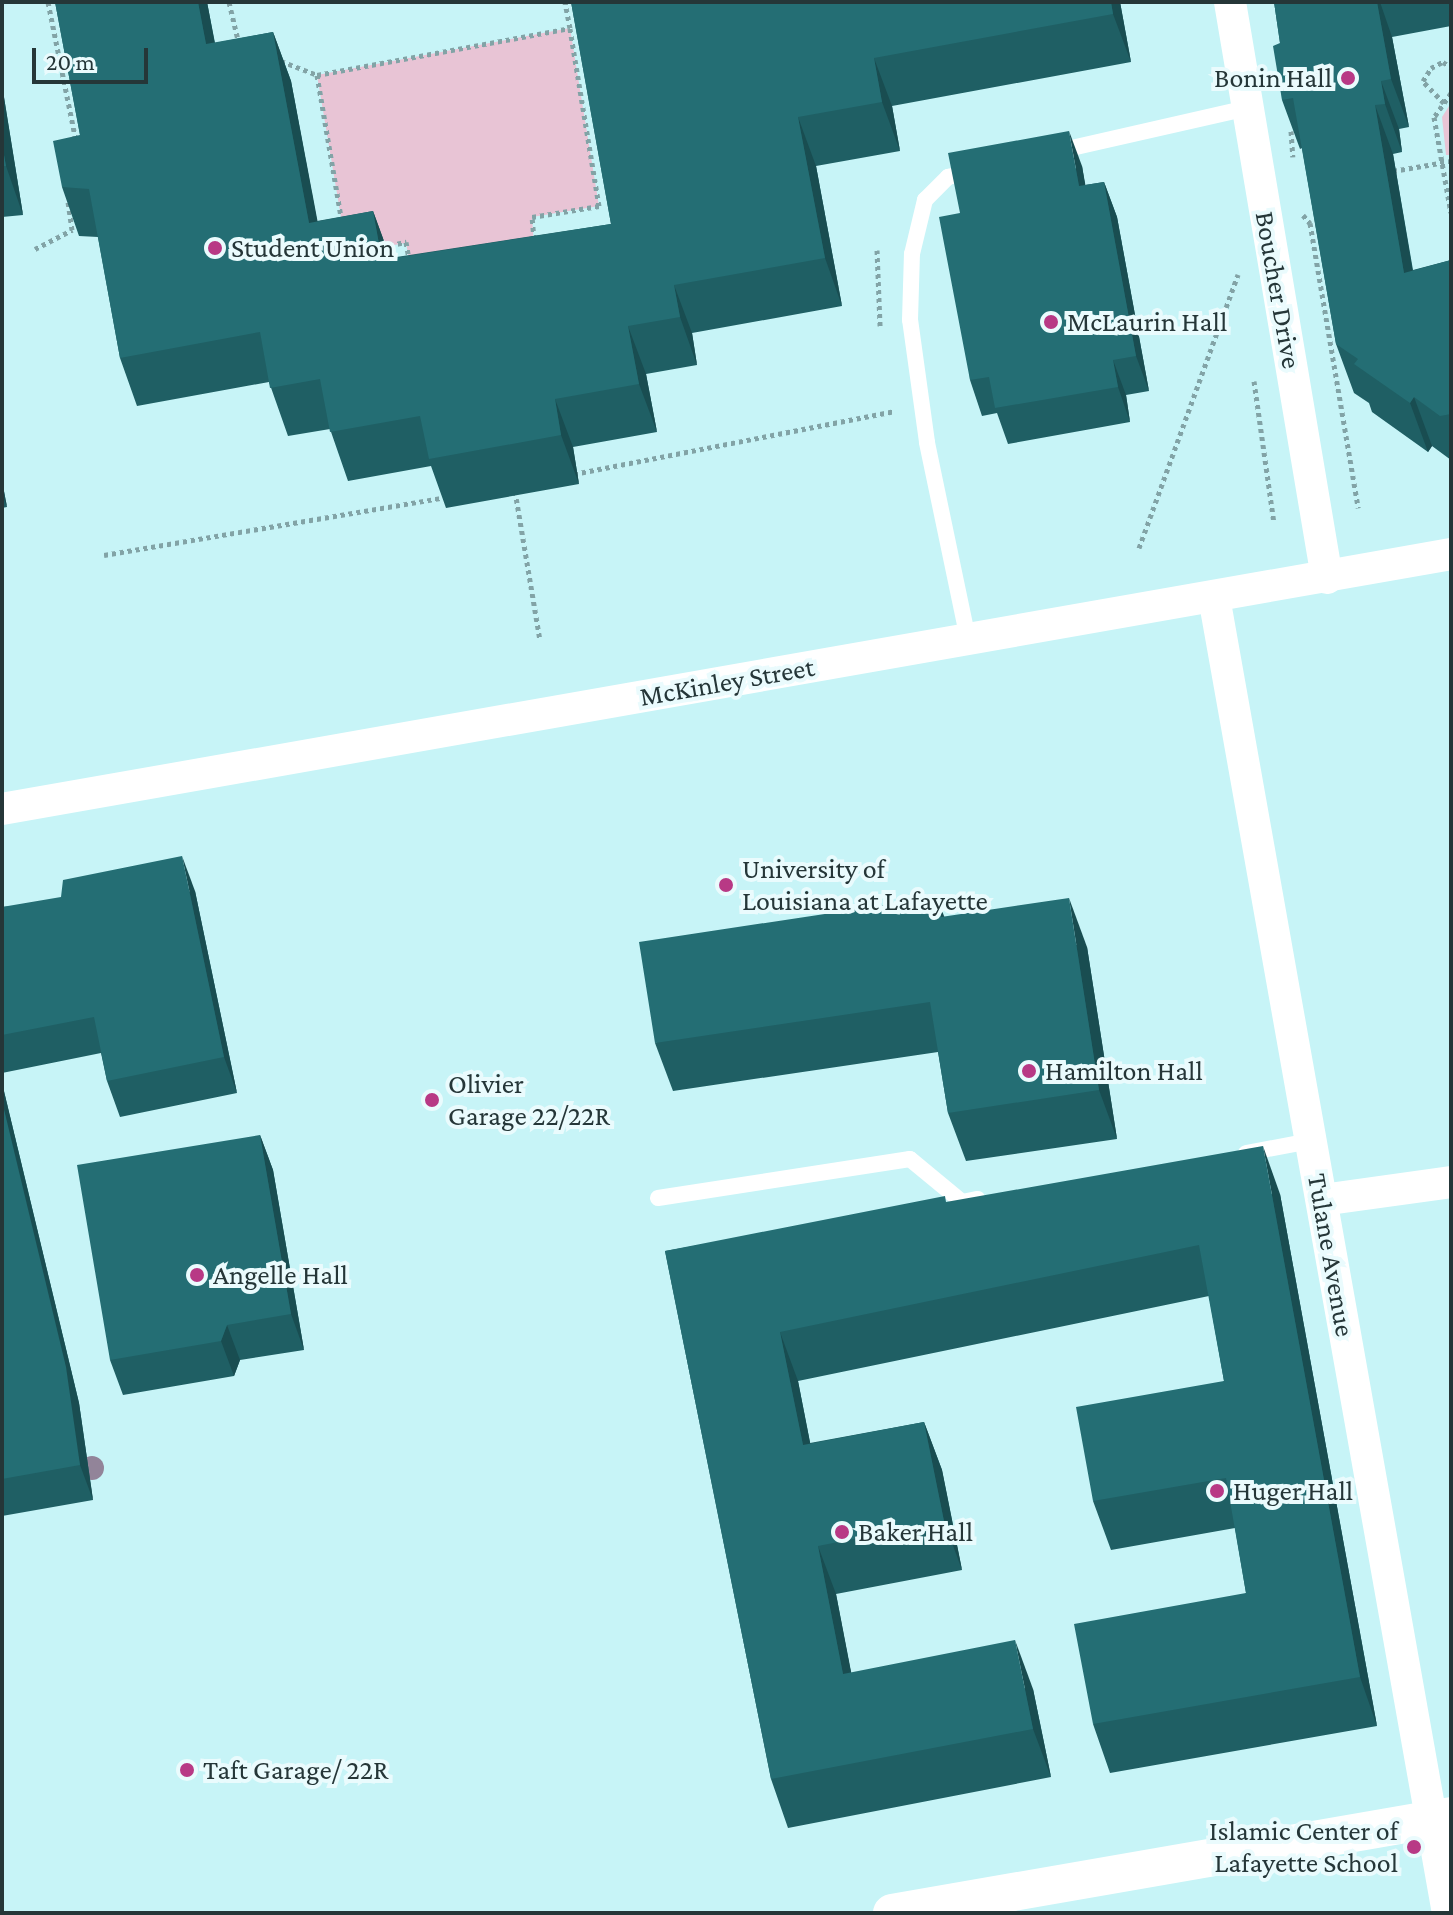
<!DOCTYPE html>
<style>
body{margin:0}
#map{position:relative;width:1453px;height:1915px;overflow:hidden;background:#c7f4f7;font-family:"Crimson Pro",serif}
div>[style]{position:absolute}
.green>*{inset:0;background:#e8c4d5}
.path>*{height:5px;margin-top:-2.5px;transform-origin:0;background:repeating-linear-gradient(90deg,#82a3a6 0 4px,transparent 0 8px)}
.service>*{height:16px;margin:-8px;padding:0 8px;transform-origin:8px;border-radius:8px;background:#fff}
.minor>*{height:32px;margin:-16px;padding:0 16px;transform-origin:16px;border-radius:16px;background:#fff}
.tertiary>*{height:38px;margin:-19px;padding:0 19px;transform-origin:19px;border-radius:19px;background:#fff}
.trees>*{width:24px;height:24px;margin:-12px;border-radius:50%;background:#928499}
.wall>*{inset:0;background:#1f5f64}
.shaded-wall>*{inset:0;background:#194d51}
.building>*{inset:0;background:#246e74}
.dots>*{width:22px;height:22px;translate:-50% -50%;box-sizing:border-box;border:4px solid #eafbfd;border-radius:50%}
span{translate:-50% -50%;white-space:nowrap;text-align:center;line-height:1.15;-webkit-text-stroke:8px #eafbfd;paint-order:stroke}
.poi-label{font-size:28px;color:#253638}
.right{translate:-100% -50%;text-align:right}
.left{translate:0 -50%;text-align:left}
.street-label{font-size:28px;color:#253638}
.frame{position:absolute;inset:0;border:4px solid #253638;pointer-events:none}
.scale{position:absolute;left:32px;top:48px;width:116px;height:36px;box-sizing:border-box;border:4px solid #253638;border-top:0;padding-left:10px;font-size:24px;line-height:28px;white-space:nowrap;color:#253638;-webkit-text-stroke:6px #eafbfd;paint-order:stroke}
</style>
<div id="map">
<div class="green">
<div style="clip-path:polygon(570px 28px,599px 206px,532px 217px,535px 260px,413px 280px,406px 243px,347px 253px,317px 75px)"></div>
<div style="clip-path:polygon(1451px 103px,1451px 155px,1446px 155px,1442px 117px)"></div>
</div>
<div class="path">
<div style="left:48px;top:2px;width:142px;rotate:78.6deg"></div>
<div style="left:229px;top:2px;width:43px;rotate:76.6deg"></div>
<div style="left:281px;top:61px;width:39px;rotate:21deg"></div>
<div style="left:317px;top:75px;width:257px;rotate:-10.5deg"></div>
<div style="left:570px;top:28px;width:26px;rotate:-101deg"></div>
<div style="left:317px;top:75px;width:150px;rotate:80.4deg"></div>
<div style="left:1451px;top:93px;width:29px;rotate:125deg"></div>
<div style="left:1434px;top:117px;width:97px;rotate:80deg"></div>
<div style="left:1444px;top:103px;width:30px;rotate:-134deg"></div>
<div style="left:1423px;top:81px;width:15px;rotate:-58deg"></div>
<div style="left:1431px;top:68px;width:13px;rotate:-27deg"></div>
<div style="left:1443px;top:62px;width:9px;rotate:32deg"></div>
<div style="left:1291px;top:131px;width:26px;rotate:86deg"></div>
<div style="left:1393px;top:171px;width:59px;rotate:-9.8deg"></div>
<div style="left:1303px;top:215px;width:11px;rotate:49deg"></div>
<div style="left:1310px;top:223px;width:289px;rotate:80.4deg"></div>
<div style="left:534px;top:239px;width:22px;rotate:-95deg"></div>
<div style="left:532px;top:217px;width:68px;rotate:-9.3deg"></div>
<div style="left:599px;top:206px;width:180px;rotate:-99.3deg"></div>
<div style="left:382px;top:247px;width:25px;rotate:-12deg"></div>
<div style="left:406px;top:242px;width:17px;rotate:80deg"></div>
<div style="left:35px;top:249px;width:42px;rotate:-27.2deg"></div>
<div style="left:72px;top:230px;width:28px;rotate:-98deg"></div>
<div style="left:877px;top:250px;width:76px;rotate:87.7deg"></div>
<div style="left:1254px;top:381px;width:143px;rotate:82deg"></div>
<div style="left:574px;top:474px;width:326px;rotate:-11.1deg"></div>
<div style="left:515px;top:491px;width:151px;rotate:80.5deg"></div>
<div style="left:1139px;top:548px;width:291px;rotate:-70.1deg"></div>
<div style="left:104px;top:555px;width:347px;rotate:-9.6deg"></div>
</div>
<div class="service">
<div style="left:1054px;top:152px;width:199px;rotate:-12.8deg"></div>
<div style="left:968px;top:639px;width:201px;rotate:-101.8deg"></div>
<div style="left:927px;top:442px;width:123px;rotate:-97.9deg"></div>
<div style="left:910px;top:320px;width:66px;rotate:-88.3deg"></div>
<div style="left:912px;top:254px;width:56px;rotate:-76.5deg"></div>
<div style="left:925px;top:200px;width:33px;rotate:-45deg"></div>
<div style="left:948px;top:177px;width:26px;rotate:-13deg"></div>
<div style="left:1246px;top:1153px;width:66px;rotate:-10.5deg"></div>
<div style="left:658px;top:1198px;width:255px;rotate:-8.8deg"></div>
<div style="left:910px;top:1159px;width:67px;rotate:39.6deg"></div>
<div style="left:962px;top:1202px;width:16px;rotate:-11deg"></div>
</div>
<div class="minor">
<div style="left:1230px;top:2px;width:584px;rotate:80.44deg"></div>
<div style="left:1214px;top:597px;width:1337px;rotate:79.92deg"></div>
<div style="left:2px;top:809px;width:1471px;rotate:-9.98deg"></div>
<div style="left:1322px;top:1200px;width:130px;rotate:-7.9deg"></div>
</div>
<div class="tertiary">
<div style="left:892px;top:1913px;width:567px;rotate:-9.84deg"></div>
</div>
<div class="trees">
<div style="left:92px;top:1468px"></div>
</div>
<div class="wall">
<div style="clip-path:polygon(55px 2px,207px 2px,215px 43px,273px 32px,291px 81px,317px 221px,373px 211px,390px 258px,611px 224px,571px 2px,1120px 2px,1131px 62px,892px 106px,900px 151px,816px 166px,842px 306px,692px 333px,697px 365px,646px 374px,657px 432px,573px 447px,579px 484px,446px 508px,431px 466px,348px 481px,330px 429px,288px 436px,269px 382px,137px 406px,120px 358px,98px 237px,79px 236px,62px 187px,80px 135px)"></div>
<div style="clip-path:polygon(1274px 2px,1451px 2px,1451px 26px,1392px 37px,1409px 127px,1399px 129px,1402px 152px,1393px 154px,1413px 270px,1451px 260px,1451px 460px,1432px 446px,1428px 452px,1372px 412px,1369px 403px,1354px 393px,1336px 344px,1302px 148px,1300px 149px,1282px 100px,1280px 43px)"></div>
<div style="clip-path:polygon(2px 85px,23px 215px,2px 217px)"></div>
<div style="clip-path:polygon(1082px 166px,1085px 185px,1104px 182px,1117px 217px,1149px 391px,1126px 395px,1130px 422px,1008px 444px,997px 413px,982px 416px,970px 380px,960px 213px)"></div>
<div style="clip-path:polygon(2px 481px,7px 507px,2px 508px)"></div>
<div style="clip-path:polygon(195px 891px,237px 1093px,120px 1117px,107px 1081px,101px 1053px,2px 1073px,2px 907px)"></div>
<div style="clip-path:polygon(944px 917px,1087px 947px,1117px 1139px,966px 1161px,948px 1113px,938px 1052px,673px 1091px,655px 1043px)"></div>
<div style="clip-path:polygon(2px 1083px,79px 1403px,93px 1500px,2px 1516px)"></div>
<div style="clip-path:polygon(260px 1135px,273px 1170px,304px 1350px,240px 1360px,234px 1376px,123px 1395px,110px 1360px)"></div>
<div style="clip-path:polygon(1280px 1194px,1377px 1726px,1110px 1773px,1093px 1724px,1246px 1593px,1235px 1528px,1111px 1550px,1093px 1501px,1224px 1381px,1209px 1296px,798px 1381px,810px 1443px,924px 1422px,942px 1470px,962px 1570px,836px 1594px,851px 1673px,1033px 1689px,1051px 1777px,788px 1828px,771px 1779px,665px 1251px,947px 1202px)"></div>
</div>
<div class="shaded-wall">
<div style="clip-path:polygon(198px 2px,207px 2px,224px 93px,206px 44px)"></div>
<div style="clip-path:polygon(1111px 2px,1120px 2px,1131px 62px,1113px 14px)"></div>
<div style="clip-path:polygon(1377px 2px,1380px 2px,1392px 37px,1409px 127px,1391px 79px)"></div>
<div style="clip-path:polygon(273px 32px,291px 81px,327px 271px,309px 223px)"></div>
<div style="clip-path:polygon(874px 58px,892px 106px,900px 151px,882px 102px)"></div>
<div style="clip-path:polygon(1381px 81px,1399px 129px,1402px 152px,1385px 104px)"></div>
<div style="clip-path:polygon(2px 85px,23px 215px,6px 166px,2px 144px)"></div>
<div style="clip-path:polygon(1375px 105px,1393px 154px,1421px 321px,1404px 273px)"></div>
<div style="clip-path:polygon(798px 117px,816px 166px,842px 306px,825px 258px)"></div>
<div style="clip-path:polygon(1069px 131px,1082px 166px,1092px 222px,1079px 186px)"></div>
<div style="clip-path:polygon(1104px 182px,1117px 217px,1149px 391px,1136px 356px)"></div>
<div style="clip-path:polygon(373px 211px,391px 260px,382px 260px)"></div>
<div style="clip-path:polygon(674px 285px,692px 333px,697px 365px,680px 317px)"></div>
<div style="clip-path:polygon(628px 326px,646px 374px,657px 432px,639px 384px)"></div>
<div style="clip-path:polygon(1113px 360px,1126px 395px,1130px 422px,1118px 387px)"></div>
<div style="clip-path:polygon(1414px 397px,1432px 446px,1428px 452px,1410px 403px)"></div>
<div style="clip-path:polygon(555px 399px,573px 447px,579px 484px,561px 435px)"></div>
<div style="clip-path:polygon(2px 481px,7px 507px,2px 494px)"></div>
<div style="clip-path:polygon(182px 856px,195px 891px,237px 1093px,224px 1057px)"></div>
<div style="clip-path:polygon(937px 897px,955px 946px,941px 917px)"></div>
<div style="clip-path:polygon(1069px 898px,1087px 947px,1117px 1139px,1099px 1090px)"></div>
<div style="clip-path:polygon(2px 1083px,79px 1403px,93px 1500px,80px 1465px,2px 1101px)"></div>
<div style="clip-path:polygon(260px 1135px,273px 1170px,304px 1350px,291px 1314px)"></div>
<div style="clip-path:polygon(1263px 1146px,1280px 1194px,1377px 1726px,1360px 1677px)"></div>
<div style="clip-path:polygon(227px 1325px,240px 1360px,234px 1376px,221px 1341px)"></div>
<div style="clip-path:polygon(780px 1332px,798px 1381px,820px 1493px,803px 1445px)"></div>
<div style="clip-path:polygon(924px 1422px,942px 1470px,962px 1570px,944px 1521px)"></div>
<div style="clip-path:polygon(818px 1546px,836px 1594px,861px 1723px,843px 1674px)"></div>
<div style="clip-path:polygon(1015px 1640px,1033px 1689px,1051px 1777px,1033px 1729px)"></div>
</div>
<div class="building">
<div style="clip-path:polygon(55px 2px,198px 2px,206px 44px,273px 32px,309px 223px,373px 211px,382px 260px,611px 224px,571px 2px,1111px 2px,1113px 14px,874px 58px,882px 102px,798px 117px,825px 258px,674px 285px,680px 317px,628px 326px,639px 384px,555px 399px,561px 435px,429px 459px,420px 416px,330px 432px,320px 379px,270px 388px,260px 332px,120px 358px,89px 189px,62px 187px,53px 141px,80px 135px)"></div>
<div style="clip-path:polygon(1274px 2px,1377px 2px,1391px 79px,1381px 81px,1385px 104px,1375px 105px,1404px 273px,1451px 260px,1451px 414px,1440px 416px,1414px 397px,1410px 403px,1354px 364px,1358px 359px,1336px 344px,1293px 98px,1282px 100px,1273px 46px,1280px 43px)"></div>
<div style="clip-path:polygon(1069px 131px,1079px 186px,1104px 182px,1136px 356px,1113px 360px,1118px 387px,995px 408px,989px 377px,970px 380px,939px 217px,960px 213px,948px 153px)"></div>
<div style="clip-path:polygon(2px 144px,6px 166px,2px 166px)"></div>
<div style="clip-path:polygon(182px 856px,224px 1057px,107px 1081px,94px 1017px,2px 1035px,2px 907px,61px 897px,63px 880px)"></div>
<div style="clip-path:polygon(937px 897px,941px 917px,1069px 898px,1099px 1090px,948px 1113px,930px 1002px,655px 1043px,639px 942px)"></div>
<div style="clip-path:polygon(2px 1101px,66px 1367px,80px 1465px,2px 1479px)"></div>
<div style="clip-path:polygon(260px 1135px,291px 1314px,227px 1325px,221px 1341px,110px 1360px,77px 1165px)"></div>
<div style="clip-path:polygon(1263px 1146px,1360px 1677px,1093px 1724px,1074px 1624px,1246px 1593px,1226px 1478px,1093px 1501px,1076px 1407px,1224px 1381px,1199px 1245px,780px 1332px,803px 1445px,924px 1422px,944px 1521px,818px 1546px,843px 1674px,1015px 1640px,1033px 1729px,771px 1779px,665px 1251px,945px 1196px,946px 1202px)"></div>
</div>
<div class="dots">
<div style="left:1348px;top:78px;background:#b83985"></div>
<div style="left:215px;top:248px;background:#b83985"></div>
<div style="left:1051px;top:322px;background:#b83985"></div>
<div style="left:726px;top:885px;background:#b83985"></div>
<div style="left:1029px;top:1071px;background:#b83985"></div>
<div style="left:432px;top:1100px;background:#b83985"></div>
<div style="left:197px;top:1275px;background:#b83985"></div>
<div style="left:1217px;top:1491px;background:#b83985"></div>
<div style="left:842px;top:1532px;background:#b83985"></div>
<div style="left:187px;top:1770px;background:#b83985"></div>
<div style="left:1414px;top:1847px;background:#b83985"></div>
</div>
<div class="poi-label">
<span class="right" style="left:1332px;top:78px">Bonin Hall</span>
<span class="left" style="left:231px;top:248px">Student Union</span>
<span class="left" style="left:1067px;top:322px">McLaurin Hall</span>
<span class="left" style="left:742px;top:885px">University of<br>Louisiana at Lafayette</span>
<span class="left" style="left:1045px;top:1071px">Hamilton Hall</span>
<span class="left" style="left:448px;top:1100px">Olivier<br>Garage 22/22R</span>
<span class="left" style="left:213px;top:1275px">Angelle Hall</span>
<span class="left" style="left:1233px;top:1491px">Huger Hall</span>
<span class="left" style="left:858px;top:1532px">Baker Hall</span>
<span class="left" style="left:203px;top:1770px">Taft Garage/ 22R</span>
<span class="right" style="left:1398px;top:1847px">Islamic Center of<br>Lafayette School</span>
</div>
<div class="street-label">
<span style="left:1278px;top:290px;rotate:80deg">Boucher Drive</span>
<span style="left:727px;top:682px;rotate:-10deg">McKinley Street</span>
<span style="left:1331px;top:1255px;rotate:80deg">Tulane Avenue</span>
</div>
<div class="frame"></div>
<div class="scale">20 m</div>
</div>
